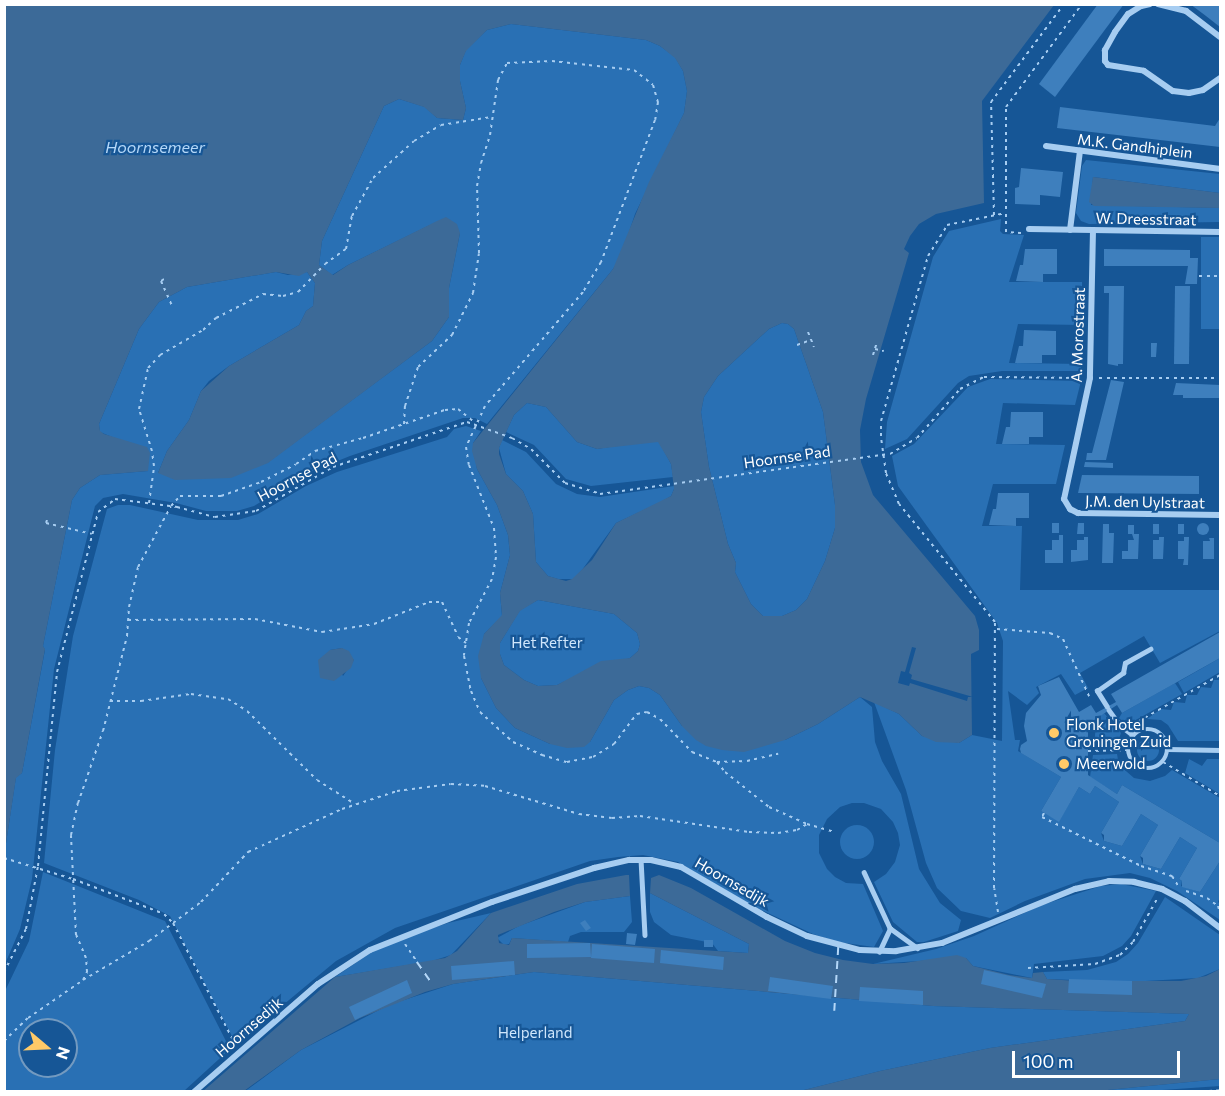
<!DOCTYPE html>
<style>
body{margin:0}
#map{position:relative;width:1225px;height:1096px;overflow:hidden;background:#165696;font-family:Commissioner,sans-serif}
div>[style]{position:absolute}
.green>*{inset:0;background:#2970b4}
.round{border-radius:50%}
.water>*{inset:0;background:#3c6a98}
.pier>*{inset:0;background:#165696}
.ferry>*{height:1.5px;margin-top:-0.75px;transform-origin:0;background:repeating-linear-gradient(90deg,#b4d7f8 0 8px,transparent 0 14px)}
.building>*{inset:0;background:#3e7fbd}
.path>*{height:2px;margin-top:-1px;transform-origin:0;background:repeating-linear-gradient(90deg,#a7cdf1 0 3px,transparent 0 7.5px)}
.service>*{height:4.5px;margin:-2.25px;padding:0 2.25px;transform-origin:2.25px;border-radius:2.25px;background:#a7cdf1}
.service>.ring{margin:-2.25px;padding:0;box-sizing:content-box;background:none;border:4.5px solid #a7cdf1;border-radius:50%}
.minor>*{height:6px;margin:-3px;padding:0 3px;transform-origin:3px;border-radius:3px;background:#a7cdf1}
.dots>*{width:16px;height:16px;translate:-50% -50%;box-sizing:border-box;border:3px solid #165696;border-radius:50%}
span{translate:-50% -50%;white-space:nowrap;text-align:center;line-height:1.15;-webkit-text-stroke:4.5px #165696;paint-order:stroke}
.street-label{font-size:15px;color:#fff}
.park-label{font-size:15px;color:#cfe6fc}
.poi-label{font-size:15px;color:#fff}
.left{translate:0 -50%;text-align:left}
.water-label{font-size:16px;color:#b4d7f8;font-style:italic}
.frame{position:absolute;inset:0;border:6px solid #fff;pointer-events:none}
.north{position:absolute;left:18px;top:1018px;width:60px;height:60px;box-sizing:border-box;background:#165696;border:2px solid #739ac0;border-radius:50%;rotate:109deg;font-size:16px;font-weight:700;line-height:24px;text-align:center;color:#fff}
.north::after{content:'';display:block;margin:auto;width:21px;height:27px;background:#ffca68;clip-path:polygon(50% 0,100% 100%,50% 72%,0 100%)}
.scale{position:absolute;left:1012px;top:1051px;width:168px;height:27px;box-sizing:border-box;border:3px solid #fff;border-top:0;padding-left:8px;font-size:18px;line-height:21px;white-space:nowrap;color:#fff;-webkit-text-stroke:4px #165696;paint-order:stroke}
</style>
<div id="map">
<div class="green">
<div style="clip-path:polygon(511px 24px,646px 40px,660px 46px,675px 57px,683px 71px,687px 91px,684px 113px,635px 214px,621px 256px,613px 269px,487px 424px,475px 418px,463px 418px,350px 456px,308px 473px,254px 506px,237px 511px,206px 511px,176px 503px,123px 494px,103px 498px,95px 506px,54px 669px,32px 879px,20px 929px,5px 964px,5px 850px,16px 777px,22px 773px,45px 650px,43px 646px,72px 500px,80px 488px,100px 475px,148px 471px,117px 439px,100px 432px,99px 424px,139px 329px,159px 302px,187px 287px,276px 272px,288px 275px,307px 272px,315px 283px,313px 306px,306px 311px,299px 325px,229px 366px,209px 381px,201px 391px,189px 420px,167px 451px,158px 473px,267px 463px,432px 341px,449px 317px,449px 288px,460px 233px,430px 225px,348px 265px,332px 275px,319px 265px,322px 241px,384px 106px,399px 99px,425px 107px,437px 118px,463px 120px,466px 108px,460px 81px,460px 65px,466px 50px,487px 30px)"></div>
<div style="clip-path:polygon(1086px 160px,1220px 174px,1220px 193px,1093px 177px,1091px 205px,1220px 208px,1220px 222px,1089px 224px,1081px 221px,1076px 213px,1082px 166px)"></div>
<div style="clip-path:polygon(1001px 219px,1000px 231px,1003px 234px,1024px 235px,1009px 282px,1082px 282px,1082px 325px,1018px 324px,1009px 363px,1081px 364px,1081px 371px,1002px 371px,969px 376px,958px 383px,907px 439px,885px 449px,887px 422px,933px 257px,949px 231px)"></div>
<div style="clip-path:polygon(1201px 237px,1220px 237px,1220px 329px,1201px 329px)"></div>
<div style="clip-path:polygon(782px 323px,788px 324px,794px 329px,823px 412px,835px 505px,835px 528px,825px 561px,807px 599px,796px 610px,782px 616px,763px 616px,751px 604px,735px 572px,736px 563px,728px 544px,709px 467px,701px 412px,704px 397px,718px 376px,769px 329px)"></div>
<div style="clip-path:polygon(990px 379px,1081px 381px,1075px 405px,1003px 403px,996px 444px,1065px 445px,1056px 484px,993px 484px,982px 526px,1022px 526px,1020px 590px,1220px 590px,1220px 631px,1160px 663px,1144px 636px,1080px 673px,1088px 688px,1075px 695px,1061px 674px,1036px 687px,1039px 693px,1027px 705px,1008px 691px,1015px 740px,1020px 740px,1018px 751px,1061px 777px,1041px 811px,1059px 821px,1079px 787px,1090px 794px,1095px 786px,1119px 802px,1101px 833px,1104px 841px,1122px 846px,1141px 814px,1158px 825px,1140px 856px,1143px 864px,1161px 869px,1180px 837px,1197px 848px,1179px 879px,1182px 881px,1181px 886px,1200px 892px,1220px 861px,1220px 897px,1218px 902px,1220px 904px,1220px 920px,1177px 891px,1150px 878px,1130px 873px,1085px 879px,1025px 901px,990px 918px,961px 911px,937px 888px,926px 863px,906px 790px,874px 702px,899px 714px,922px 736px,959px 743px,972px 735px,1002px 741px,1003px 641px,997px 623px,898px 486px,892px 456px,914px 444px,968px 387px)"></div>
<div style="clip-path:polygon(527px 403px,546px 407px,577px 442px,597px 449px,648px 441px,659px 442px,671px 464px,673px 477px,591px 486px,566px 479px,534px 445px,506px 432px,514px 415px)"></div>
<div style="clip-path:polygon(evenodd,466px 426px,481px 431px,473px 443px,477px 469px,497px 505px,508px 535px,510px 555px,500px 593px,502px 616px,484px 634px,481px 678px,496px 708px,515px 728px,550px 744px,590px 742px,614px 700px,628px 690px,639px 686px,649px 688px,660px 695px,682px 726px,785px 740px,818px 724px,860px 697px,872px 707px,875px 742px,882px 761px,901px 794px,919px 869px,940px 903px,961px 920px,958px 931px,924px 942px,917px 942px,893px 922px,874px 882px,886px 874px,895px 862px,900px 845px,898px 833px,893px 822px,881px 809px,864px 803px,852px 803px,840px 807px,827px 819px,819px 835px,819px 853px,827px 869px,835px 877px,846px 883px,863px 884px,883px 931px,874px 947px,838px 942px,813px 934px,753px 906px,678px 862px,643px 855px,618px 857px,590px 861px,395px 928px,336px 961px,236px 1044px,170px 916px,139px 900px,44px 863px,55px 750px,73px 636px,107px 509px,118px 505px,130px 505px,198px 520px,238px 520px,258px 514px,306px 486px,337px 472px,447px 437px,454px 429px,466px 426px,342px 648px,354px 660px,343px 676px,330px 650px,342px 648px)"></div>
<div style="clip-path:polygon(502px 440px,526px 452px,556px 484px,577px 494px,600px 497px,674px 486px,674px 489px,671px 496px,661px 502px,616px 523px,582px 570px,573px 579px,558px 579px,548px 576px,536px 562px,533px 514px,523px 491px,506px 474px,499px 448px)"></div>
<div style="clip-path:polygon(538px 600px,614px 614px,637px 633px,640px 644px,638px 651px,630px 658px,572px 678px,557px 685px,538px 686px,524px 680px,504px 665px,500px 654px,500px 643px,520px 610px)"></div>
<div style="clip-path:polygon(1220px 658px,1220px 672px,1184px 693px,1178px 682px)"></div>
<div style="clip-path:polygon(1214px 680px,1220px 680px,1220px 741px,1178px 741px,1168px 725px,1161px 720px,1147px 719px,1161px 709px,1171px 710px,1174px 702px,1185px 703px,1187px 695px,1197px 695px,1201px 687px,1211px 688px)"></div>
<div style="clip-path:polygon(1175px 683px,1182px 694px,1127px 725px,1119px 718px,1122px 713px)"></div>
<div style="clip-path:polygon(1104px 713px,1121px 733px,1117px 745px,1094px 747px,1096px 723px,1101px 720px,1100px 715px)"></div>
<div class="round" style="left:1137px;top:739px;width:22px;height:22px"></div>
<div style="clip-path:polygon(1117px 754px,1119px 765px,1134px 778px,1150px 781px,1165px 776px,1172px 770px,1220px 798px,1220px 843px,1122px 785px,1117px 794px,1090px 777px,1093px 755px)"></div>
<div style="clip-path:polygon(1189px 759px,1202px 766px,1207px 759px,1220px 759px,1220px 794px,1185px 773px)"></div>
<div class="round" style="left:840px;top:825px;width:34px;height:34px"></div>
<div style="clip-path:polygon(evenodd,43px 872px,165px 921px,230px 1049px,184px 1091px,5px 1091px,5px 991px,29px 941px,43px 872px,30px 1030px,66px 1030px,66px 1066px,30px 1066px,30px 1030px)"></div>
<div style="clip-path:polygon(1121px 884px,1156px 891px,1131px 936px,1122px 946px,1103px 956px,1034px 964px,1032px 978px,973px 966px,966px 958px,873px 964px,936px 949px,974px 936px,1042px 905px,1101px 886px)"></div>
<div style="clip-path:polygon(650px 893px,749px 944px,748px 953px,718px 951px,712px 943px,671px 935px,654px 922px,650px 912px)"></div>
<div style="clip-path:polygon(630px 896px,632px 922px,624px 932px,581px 932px,570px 936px,568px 942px,512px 938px,509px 944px,504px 945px,497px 938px,519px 926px,585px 902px)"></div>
<div style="clip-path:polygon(1165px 897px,1220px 935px,1220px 969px,1198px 978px,1128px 982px,1047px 979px,1043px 972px,1087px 970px,1116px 962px,1128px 954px,1138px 943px)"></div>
<div style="clip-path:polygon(491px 913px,451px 955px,432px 961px,335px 977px,382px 945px,448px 923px)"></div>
<div style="clip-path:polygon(534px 972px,933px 1006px,1189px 1014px,1185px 1021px,990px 1048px,880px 1071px,800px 1091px,244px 1092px,301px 1050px,389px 1005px,453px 984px)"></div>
<div style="clip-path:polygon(1220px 1079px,1220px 1086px,1148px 1091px,1087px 1092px)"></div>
</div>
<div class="water">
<div style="clip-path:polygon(evenodd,5px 5px,1054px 5px,982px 101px,984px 203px,936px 214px,919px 224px,910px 236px,904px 249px,909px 253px,866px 399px,860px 430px,861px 462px,873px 495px,975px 616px,979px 630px,979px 650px,971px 654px,972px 735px,959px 743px,936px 742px,922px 736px,899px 714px,860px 697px,818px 724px,785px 740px,744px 752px,722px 750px,706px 746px,696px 740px,682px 726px,660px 695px,649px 688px,639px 686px,628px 690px,614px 700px,590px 742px,584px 747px,567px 748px,550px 744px,515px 728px,496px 708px,481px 678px,478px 656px,484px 634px,502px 615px,500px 593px,510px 555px,508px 535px,497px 505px,477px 469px,472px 451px,473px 443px,613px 269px,649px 182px,684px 113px,687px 91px,683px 71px,675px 58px,660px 46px,646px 40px,511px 24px,487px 30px,466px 51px,460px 65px,460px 81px,466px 108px,463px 120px,437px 118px,424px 107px,399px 99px,384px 106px,322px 241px,319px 265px,333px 275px,348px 265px,437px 221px,446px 217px,457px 224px,460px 233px,449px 288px,449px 317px,432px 341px,268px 463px,231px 478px,175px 480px,158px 473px,167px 451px,189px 420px,201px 391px,229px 366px,299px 325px,306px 311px,313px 306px,315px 283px,307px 272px,299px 276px,276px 272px,187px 287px,159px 302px,139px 329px,99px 424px,100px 431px,104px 434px,147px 447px,150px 453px,148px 471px,100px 475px,80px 488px,72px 500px,43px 646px,45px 649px,22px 773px,16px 778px,5px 850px,5px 5px,782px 323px,788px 324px,794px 329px,823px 412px,835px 505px,835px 528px,825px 561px,807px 599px,796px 610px,782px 616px,763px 616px,751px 604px,735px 572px,736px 563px,728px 544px,709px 467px,701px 412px,704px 397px,718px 376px,769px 329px,782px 323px,5px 5px,527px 403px,546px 407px,577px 442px,597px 449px,658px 442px,671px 464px,674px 489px,671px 496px,616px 523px,592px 560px,572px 579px,566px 581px,548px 576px,536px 562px,533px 514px,523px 491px,506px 474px,499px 454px,499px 448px,514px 415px,527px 403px,5px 5px,538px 600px,614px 614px,637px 633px,640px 644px,638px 651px,630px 658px,601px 661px,557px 685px,538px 686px,524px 680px,504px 665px,500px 654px,500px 643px,520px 611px,538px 600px)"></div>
<div style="clip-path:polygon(1093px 177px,1220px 193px,1220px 208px,1094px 206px,1089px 202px)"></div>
<div style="clip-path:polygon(342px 648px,349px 651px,354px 660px,351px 668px,334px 681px,320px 678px,318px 660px,330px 650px)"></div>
<div style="clip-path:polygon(626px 875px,629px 875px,630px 896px,585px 902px,554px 912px,498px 935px,499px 943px,509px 945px,512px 938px,748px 953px,749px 944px,650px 893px,651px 878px,659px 875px,691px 888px,785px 941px,815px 953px,843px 960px,873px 964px,904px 963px,957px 955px,966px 958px,973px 966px,1009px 975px,1032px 978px,1033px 973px,1043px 972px,1047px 979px,1077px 981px,1181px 981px,1206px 976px,1220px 969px,1220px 1079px,1087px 1092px,800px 1091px,880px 1071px,990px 1048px,1185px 1021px,1189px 1014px,933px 1006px,534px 972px,453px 984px,425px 992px,360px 1018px,301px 1050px,244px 1091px,202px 1092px,335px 977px,445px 958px,457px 951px,491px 913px,577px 884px)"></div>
</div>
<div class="pier">
<div style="clip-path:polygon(912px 647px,916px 648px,909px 673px,912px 675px,911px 679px,973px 697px,968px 697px,967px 701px,910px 683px,909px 686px,898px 683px,901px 671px,905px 672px)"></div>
</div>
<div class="ferry">
<div style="left:417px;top:962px;width:24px;rotate:55deg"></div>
<div style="left:834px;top:1011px;width:64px;rotate:-86.4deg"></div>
</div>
<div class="building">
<div style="clip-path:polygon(1098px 4px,1124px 4px,1055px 97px,1039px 84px)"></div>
<div style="clip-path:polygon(1190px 4px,1220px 4px,1220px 27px,1206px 16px)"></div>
<div style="clip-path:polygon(1060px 107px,1215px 126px,1220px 118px,1220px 147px,1057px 128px)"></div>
<div style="clip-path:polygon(1021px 168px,1063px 172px,1060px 197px,1040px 195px,1040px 205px,1015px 204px,1015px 188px,1019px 187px)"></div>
<div style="clip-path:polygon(1025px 249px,1057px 249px,1057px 274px,1043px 274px,1043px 282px,1016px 281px,1020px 265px,1023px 265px)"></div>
<div style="clip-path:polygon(1104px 249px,1190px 250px,1190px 258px,1198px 258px,1197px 284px,1185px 284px,1188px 266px,1104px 266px)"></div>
<div style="clip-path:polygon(1104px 286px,1124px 286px,1123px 364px,1118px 364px,1118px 366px,1108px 364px,1109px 293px,1104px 293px)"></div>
<div style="clip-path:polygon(1175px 286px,1190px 286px,1189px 364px,1174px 364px)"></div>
<div style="clip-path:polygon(1024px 330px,1056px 331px,1056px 355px,1042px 355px,1042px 363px,1015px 363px,1019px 346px,1023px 346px)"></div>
<div style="clip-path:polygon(1151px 343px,1157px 343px,1156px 357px,1151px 357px)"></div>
<div style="clip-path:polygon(1111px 380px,1124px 382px,1106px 460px,1086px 460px,1087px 453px,1092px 453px)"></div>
<div style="clip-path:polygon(1176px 383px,1220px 385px,1220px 398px,1183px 398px,1183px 395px,1173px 395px)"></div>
<div style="clip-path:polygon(1011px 412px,1043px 412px,1043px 437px,1029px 437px,1029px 444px,1002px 444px,1006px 427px,1010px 427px)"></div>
<div style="clip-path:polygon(1085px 462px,1113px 463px,1113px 468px,1084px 467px)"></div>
<div style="clip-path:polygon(1082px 475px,1199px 476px,1199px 494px,1078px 493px)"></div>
<div style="clip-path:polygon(998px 493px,1029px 493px,1029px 518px,1016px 518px,1016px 526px,989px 525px,993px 509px,996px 509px)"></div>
<div class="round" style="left:1197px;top:523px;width:12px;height:12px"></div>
<div style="clip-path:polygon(1052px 523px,1059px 523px,1059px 533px,1052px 533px)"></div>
<div style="clip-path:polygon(1078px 523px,1084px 523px,1084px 534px,1077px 534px)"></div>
<div style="clip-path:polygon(1103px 524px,1109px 524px,1109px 533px,1114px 533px,1113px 563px,1102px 563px)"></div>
<div style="clip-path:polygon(1153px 524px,1159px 524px,1159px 534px,1153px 534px)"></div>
<div style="clip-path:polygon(1178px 524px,1184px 524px,1184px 534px,1178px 534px)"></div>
<div style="clip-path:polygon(1128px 525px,1134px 525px,1134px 534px,1139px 534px,1138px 559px,1122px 559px,1122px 551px,1128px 551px,1128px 540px,1134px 540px,1132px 534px,1128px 534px)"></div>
<div style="clip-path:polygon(1059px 535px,1063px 535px,1063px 563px,1045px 563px,1045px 550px,1052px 550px,1052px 540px,1059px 540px)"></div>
<div style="clip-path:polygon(1084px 537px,1088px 537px,1088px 560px,1071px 562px,1071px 550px,1077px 550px,1077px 540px,1084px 540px)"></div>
<div style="clip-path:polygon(1159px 537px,1164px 537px,1163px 559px,1153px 559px,1153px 540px,1159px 540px)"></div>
<div style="clip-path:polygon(1184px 537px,1189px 537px,1188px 565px,1183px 565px,1184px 559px,1178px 559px,1178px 541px,1184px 541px)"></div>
<div style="clip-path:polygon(1209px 538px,1214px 538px,1214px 559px,1203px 559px,1203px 541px,1210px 541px)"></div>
<div style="clip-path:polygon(1220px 632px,1220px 658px,1122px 713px,1117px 705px,1088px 724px,1088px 775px,1117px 794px,1122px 785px,1220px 843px,1220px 861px,1200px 892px,1182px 887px,1182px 881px,1179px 879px,1197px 848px,1180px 837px,1161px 869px,1143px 864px,1143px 858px,1140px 856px,1158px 825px,1141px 814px,1122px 846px,1104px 841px,1104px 835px,1101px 833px,1119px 802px,1095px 786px,1090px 794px,1079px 787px,1059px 822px,1041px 811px,1061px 777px,1021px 753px,1020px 749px,1021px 745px,1027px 741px,1024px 726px,1026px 713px,1041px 695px,1038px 686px,1059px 677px,1079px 712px,1091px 705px,1096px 713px,1116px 702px,1111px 694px)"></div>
<div style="clip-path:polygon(585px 920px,591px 928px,586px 931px,580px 923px)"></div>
<div style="clip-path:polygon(627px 933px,637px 934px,635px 945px,626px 944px)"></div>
<div style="clip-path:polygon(704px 940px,713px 940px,713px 947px,704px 947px)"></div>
<div style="clip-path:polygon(590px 943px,591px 957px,527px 958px,527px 944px)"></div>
<div style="clip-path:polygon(592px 944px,655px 949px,654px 963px,591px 958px)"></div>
<div style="clip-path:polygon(661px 950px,724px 957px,723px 970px,660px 963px)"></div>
<div style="clip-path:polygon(514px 961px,515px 975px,452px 980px,451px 966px)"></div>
<div style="clip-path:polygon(984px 970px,1046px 984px,1042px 998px,981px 984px)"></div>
<div style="clip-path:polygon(770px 977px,833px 986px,831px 999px,768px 991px)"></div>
<div style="clip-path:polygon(1069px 979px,1132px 981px,1132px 995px,1068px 993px)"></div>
<div style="clip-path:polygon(407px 980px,412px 993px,355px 1020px,349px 1007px)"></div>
<div style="clip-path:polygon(860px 987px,923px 991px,923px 1005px,859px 1001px)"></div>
</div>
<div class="path">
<div style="left:994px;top:215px;width:113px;rotate:-91.5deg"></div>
<div style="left:991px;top:102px;width:122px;rotate:-53.3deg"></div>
<div style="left:1021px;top:233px;width:15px;rotate:-176deg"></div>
<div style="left:1006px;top:232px;width:125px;rotate:-90deg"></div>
<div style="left:1006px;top:107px;width:128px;rotate:-53.6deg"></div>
<div style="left:1199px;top:276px;width:21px"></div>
<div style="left:164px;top:279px;width:4px;rotate:146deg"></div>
<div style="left:161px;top:281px;width:27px;rotate:66deg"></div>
<div style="left:808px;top:332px;width:16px;rotate:68deg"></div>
<div style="left:797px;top:345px;width:15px;rotate:-20deg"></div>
<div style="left:875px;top:349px;width:9px;rotate:13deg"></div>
<div style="left:873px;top:355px;width:14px;rotate:-73deg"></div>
<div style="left:1099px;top:378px;width:121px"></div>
<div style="left:404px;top:424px;width:18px;rotate:-87deg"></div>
<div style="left:405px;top:406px;width:41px;rotate:-71.6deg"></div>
<div style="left:418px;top:367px;width:47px;rotate:-43.3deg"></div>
<div style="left:452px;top:335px;width:47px;rotate:-63.4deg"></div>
<div style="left:473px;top:293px;width:40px;rotate:-81.5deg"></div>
<div style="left:479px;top:253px;width:67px;rotate:-91.7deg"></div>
<div style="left:477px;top:186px;width:23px;rotate:-80deg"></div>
<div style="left:481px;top:163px;width:29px;rotate:-72deg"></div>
<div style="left:490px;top:135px;width:56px;rotate:-81.7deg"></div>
<div style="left:498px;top:80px;width:19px;rotate:-62deg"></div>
<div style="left:507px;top:63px;width:45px;rotate:-2.5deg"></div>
<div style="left:552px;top:61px;width:82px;rotate:6.3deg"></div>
<div style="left:634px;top:70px;width:24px;rotate:38deg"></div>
<div style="left:653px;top:85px;width:18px;rotate:74deg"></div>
<div style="left:658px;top:102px;width:18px;rotate:99deg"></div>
<div style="left:655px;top:120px;width:152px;rotate:110.8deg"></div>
<div style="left:601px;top:262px;width:35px;rotate:121deg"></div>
<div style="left:583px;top:292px;width:150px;rotate:130.7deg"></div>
<div style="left:485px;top:406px;width:45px;rotate:114.9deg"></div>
<div style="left:466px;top:447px;width:18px;rotate:81deg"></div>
<div style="left:469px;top:465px;width:68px;rotate:68.4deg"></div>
<div style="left:494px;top:528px;width:29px;rotate:86deg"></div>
<div style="left:496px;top:557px;width:22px;rotate:100deg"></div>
<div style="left:492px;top:579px;width:50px;rotate:117.6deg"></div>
<div style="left:469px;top:623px;width:33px;rotate:99deg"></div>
<div style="left:464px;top:656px;width:36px;rotate:79deg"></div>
<div style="left:471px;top:691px;width:23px;rotate:67deg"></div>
<div style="left:480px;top:712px;width:45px;rotate:42.3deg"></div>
<div style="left:513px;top:742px;width:32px;rotate:24deg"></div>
<div style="left:542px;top:755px;width:26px;rotate:16deg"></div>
<div style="left:567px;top:762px;width:26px;rotate:-11deg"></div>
<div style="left:593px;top:757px;width:25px;rotate:-32deg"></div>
<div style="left:614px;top:744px;width:38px;rotate:-53deg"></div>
<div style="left:637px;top:714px;width:10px;rotate:-11deg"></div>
<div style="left:647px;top:712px;width:15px;rotate:28deg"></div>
<div style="left:660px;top:719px;width:46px;rotate:45.9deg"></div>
<div style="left:692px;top:752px;width:27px;rotate:22deg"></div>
<div style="left:717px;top:762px;width:30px;rotate:-2deg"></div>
<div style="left:747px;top:761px;width:32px;rotate:-13deg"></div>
<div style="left:149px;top:503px;width:37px;rotate:-82deg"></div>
<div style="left:154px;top:466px;width:15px;rotate:-98deg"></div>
<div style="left:152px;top:451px;width:44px;rotate:-107.2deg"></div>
<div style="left:139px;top:409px;width:42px;rotate:-77.6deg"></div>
<div style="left:148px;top:368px;width:18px;rotate:-47deg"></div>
<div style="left:160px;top:355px;width:50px;rotate:-30.2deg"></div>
<div style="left:203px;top:330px;width:18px;rotate:-43deg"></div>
<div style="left:216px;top:318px;width:53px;rotate:-27.1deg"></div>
<div style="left:263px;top:294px;width:20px;rotate:6deg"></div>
<div style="left:283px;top:296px;width:16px;rotate:-15deg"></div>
<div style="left:298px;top:292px;width:39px;rotate:-46deg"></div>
<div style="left:325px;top:264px;width:26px;rotate:-36deg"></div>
<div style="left:346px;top:249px;width:34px;rotate:-80deg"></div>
<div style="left:352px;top:216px;width:43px;rotate:-61.1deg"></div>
<div style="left:373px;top:178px;width:55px;rotate:-42.1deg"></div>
<div style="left:414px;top:141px;width:31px;rotate:-31deg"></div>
<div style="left:441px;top:125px;width:51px;rotate:-9.1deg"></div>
<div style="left:47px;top:520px;width:3px;rotate:108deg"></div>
<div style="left:46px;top:523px;width:47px;rotate:13.4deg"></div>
<div style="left:128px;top:620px;width:127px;rotate:-0.5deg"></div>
<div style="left:255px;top:619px;width:68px;rotate:11deg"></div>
<div style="left:322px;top:632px;width:53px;rotate:-8.7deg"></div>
<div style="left:374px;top:624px;width:59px;rotate:-21.8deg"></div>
<div style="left:429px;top:602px;width:13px"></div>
<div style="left:442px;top:602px;width:38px;rotate:65deg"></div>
<div style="left:458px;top:637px;width:10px;rotate:37deg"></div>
<div style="left:997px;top:629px;width:53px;rotate:4.3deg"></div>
<div style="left:1050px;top:633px;width:14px;rotate:25deg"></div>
<div style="left:1063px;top:639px;width:63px;rotate:65.5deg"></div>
<div style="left:110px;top:701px;width:31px"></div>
<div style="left:141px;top:701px;width:50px;rotate:-8deg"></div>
<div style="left:191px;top:694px;width:37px;rotate:8deg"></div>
<div style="left:228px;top:699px;width:22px;rotate:32deg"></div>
<div style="left:247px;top:711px;width:98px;rotate:44.6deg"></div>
<div style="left:317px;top:780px;width:45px;rotate:32.3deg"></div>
<div style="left:1132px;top:725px;width:101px;rotate:-29.6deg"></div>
<div style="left:1088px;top:751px;width:39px;rotate:-1deg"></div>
<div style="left:717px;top:762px;width:13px;rotate:51deg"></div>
<div style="left:725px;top:772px;width:56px;rotate:38.5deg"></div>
<div style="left:769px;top:807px;width:42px;rotate:24.1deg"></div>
<div style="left:1163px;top:762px;width:66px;rotate:30.8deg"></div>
<div style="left:1044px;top:813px;width:4px;rotate:117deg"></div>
<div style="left:1042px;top:817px;width:110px;rotate:26.3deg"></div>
<div style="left:1141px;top:866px;width:33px;rotate:18deg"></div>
<div style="left:1172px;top:876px;width:13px;rotate:58deg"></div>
<div style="left:4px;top:858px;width:72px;rotate:16.9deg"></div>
<div style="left:73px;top:879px;width:97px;rotate:21deg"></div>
<div style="left:164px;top:914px;width:13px;rotate:45deg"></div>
<div style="left:173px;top:923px;width:136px;rotate:62.9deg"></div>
<div style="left:1186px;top:891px;width:22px;rotate:18deg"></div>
<div style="left:1207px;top:898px;width:14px;rotate:36deg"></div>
<div style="left:1218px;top:906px;width:7px;rotate:74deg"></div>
<div style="left:998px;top:912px;width:24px;rotate:-99deg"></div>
<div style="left:994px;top:888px;width:266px;rotate:-89.8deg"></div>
<div style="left:995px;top:622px;width:152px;rotate:-129.1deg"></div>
<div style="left:899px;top:504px;width:34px;rotate:-113deg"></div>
<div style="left:886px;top:473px;width:37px;rotate:-98deg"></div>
<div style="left:881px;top:436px;width:15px;rotate:-90deg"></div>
<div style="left:881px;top:421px;width:172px;rotate:-74.1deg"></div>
<div style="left:928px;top:256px;width:36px;rotate:-58deg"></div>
<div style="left:947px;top:225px;width:60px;rotate:-11.5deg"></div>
<div style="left:405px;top:944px;width:22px;rotate:56deg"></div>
<div style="left:1028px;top:968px;width:67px;rotate:-3.4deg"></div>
<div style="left:1095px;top:964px;width:27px;rotate:-20deg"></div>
<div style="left:1120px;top:955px;width:18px;rotate:-45deg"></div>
<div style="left:1133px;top:942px;width:51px;rotate:-60.9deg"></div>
<div style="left:4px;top:972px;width:48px;rotate:-62.9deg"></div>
<div style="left:26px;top:929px;width:64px;rotate:-79.2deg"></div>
<div style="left:38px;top:866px;width:195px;rotate:-84.4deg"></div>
<div style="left:57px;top:672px;width:165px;rotate:-75.6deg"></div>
<div style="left:98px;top:512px;width:21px;rotate:-37deg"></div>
<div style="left:115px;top:499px;width:63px;rotate:7.4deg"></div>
<div style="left:177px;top:507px;width:39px;rotate:15deg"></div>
<div style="left:215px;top:517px;width:41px;rotate:-8.3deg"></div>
<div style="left:256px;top:511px;width:89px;rotate:-29.7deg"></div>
<div style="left:333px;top:467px;width:141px;rotate:-18.6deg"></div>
<div style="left:467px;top:422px;width:48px;rotate:19.6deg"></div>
<div style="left:512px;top:438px;width:22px;rotate:30deg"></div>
<div style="left:531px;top:449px;width:48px;rotate:45deg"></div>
<div style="left:565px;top:483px;width:37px;rotate:17deg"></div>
<div style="left:600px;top:494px;width:293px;rotate:-7.9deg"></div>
<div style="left:890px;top:454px;width:31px;rotate:-31deg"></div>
<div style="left:917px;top:438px;width:65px;rotate:-48.7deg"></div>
<div style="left:960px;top:389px;width:27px;rotate:-27deg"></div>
<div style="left:984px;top:377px;width:97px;rotate:0.6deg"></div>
<div style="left:83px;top:980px;width:77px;rotate:-30.6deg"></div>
<div style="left:149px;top:941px;width:65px;rotate:-36.9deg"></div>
<div style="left:201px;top:902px;width:69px;rotate:-46.8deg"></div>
<div style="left:248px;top:852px;width:103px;rotate:-24.6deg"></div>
<div style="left:342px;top:809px;width:58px;rotate:-18.1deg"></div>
<div style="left:397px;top:791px;width:54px;rotate:-7.4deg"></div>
<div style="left:451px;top:784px;width:34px;rotate:3deg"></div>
<div style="left:485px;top:786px;width:98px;rotate:16.6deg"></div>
<div style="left:579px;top:814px;width:33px;rotate:7deg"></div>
<div style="left:612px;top:818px;width:28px;rotate:-4deg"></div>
<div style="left:640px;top:816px;width:110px;rotate:8.4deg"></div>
<div style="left:749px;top:832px;width:29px;rotate:2deg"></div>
<div style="left:778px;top:833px;width:19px;rotate:-9deg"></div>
<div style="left:797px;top:830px;width:12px;rotate:-31deg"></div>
<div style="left:807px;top:824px;width:26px;rotate:16deg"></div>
<div style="left:4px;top:1041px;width:33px;rotate:-44deg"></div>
<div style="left:28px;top:1018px;width:67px;rotate:-34.6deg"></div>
<div style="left:83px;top:980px;width:9px;rotate:-63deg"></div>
<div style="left:87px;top:972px;width:14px;rotate:-94deg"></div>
<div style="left:86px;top:958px;width:25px;rotate:-113deg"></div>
<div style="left:76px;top:935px;width:100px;rotate:-92.9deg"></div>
<div style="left:71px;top:835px;width:33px;rotate:-78deg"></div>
<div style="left:78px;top:803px;width:76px;rotate:-70.9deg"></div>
<div style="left:103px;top:731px;width:98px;rotate:-75.8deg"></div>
<div style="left:127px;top:636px;width:29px;rotate:-86deg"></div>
<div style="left:129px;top:607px;width:41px;rotate:-77.3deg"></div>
<div style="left:138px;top:567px;width:69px;rotate:-61.6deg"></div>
<div style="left:171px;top:506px;width:13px;rotate:-48deg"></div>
<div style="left:180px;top:496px;width:41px"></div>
<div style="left:221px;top:496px;width:42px;rotate:-19.3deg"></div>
<div style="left:261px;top:482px;width:39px;rotate:-27deg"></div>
<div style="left:296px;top:464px;width:23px;rotate:-34deg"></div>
<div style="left:315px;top:451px;width:50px;rotate:-15.2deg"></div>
<div style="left:363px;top:438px;width:87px;rotate:-18.9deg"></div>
<div style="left:445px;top:410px;width:13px;rotate:-4deg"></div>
<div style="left:458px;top:409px;width:22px;rotate:39deg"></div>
<div style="left:1194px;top:1092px;width:26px;rotate:-4deg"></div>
</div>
<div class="service">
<div style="left:1107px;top:707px;width:19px;rotate:-122deg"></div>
<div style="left:1097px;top:691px;width:32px;rotate:-35deg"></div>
<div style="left:1123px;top:673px;width:10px;rotate:-79deg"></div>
<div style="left:1125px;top:663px;width:29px;rotate:-29deg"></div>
<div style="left:1109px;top:710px;width:19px;rotate:54deg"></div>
<div style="left:1120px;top:725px;width:16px;rotate:38deg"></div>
<div class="ring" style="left:1128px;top:729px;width:35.5px;height:35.5px"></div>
<div style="left:1168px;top:749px;width:52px;rotate:1.1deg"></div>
<div style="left:641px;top:859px;width:76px;rotate:87deg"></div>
<div style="left:864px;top:872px;width:62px;rotate:65.1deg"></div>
<div style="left:890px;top:928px;width:34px;rotate:36deg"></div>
<div style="left:879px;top:952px;width:26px;rotate:-65deg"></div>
</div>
<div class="minor">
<div style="left:1150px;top:4px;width:9px;rotate:167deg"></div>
<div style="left:1141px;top:6px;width:15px;rotate:148deg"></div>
<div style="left:1128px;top:14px;width:22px;rotate:126deg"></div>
<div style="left:1115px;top:32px;width:21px;rotate:119deg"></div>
<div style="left:1105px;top:50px;width:11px;rotate:90deg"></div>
<div style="left:1105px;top:61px;width:5px;rotate:53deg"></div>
<div style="left:1108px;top:65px;width:36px;rotate:9deg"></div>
<div style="left:1144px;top:71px;width:35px;rotate:35deg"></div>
<div style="left:1173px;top:91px;width:16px;rotate:7deg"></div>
<div style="left:1189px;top:93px;width:14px;rotate:-12deg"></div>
<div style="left:1203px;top:90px;width:21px;rotate:-35deg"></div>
<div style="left:1158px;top:4px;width:29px;rotate:14deg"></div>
<div style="left:1186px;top:11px;width:43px;rotate:37.4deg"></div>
<div style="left:1046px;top:146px;width:176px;rotate:7.5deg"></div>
<div style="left:1029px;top:229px;width:191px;rotate:0.9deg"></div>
<div style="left:1070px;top:230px;width:80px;rotate:-82.8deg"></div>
<div style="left:1093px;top:230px;width:148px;rotate:91.2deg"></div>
<div style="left:1090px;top:378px;width:124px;rotate:102.1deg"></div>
<div style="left:1064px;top:499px;width:12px;rotate:59deg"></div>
<div style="left:1070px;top:509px;width:9px;rotate:27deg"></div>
<div style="left:1078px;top:513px;width:142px;rotate:0.8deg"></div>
<div style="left:194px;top:1092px;width:164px;rotate:-41.1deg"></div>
<div style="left:318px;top:984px;width:62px;rotate:-33.2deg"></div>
<div style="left:370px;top:950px;width:131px;rotate:-21.5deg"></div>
<div style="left:492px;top:902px;width:108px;rotate:-18.4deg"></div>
<div style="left:594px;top:868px;width:36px;rotate:-13deg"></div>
<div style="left:629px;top:860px;width:22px"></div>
<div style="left:651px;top:860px;width:31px;rotate:13deg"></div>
<div style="left:681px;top:867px;width:99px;rotate:30.2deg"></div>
<div style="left:767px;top:917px;width:44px;rotate:25.4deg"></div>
<div style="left:807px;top:936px;width:55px;rotate:14.8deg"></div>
<div style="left:860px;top:950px;width:36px;rotate:2deg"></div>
<div style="left:896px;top:951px;width:47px;rotate:-9.9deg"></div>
<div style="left:942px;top:943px;width:144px;rotate:-22.1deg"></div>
<div style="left:1075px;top:889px;width:35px;rotate:-13deg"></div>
<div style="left:1109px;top:881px;width:25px;rotate:2deg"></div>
<div style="left:1134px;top:882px;width:29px;rotate:14deg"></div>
<div style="left:1162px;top:889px;width:26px;rotate:28deg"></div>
<div style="left:1185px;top:901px;width:44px;rotate:37.6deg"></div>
</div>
<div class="dots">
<div style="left:1054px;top:733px;background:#ffca68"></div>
<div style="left:1064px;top:764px;background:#ffca68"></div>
</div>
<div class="street-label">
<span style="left:1135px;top:146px;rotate:7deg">M.K. Gandhiplein</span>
<span style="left:1146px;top:219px;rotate:1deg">W. Dreesstraat</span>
<span style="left:1078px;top:335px;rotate:-88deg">A. Morostraat</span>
<span style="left:787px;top:457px;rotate:-8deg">Hoornse Pad</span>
<span style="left:297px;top:477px;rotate:-28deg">Hoornse Pad</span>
<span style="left:1145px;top:502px;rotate:1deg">J.M. den Uylstraat</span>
<span style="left:732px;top:882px;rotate:30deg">Hoornsedijk</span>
<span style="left:249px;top:1027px;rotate:-41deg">Hoornsedijk</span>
</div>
<div class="park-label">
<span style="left:547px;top:643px">Het Refter</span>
<span style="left:535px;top:1033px">Helperland</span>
</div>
<div class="poi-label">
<span class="left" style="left:1066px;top:733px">Flonk Hotel<br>Groningen Zuid</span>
<span class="left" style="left:1076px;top:764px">Meerwold</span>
</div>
<div class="water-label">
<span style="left:155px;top:147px">Hoornsemeer</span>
</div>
<div class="frame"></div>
<div class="north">N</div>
<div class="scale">100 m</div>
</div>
